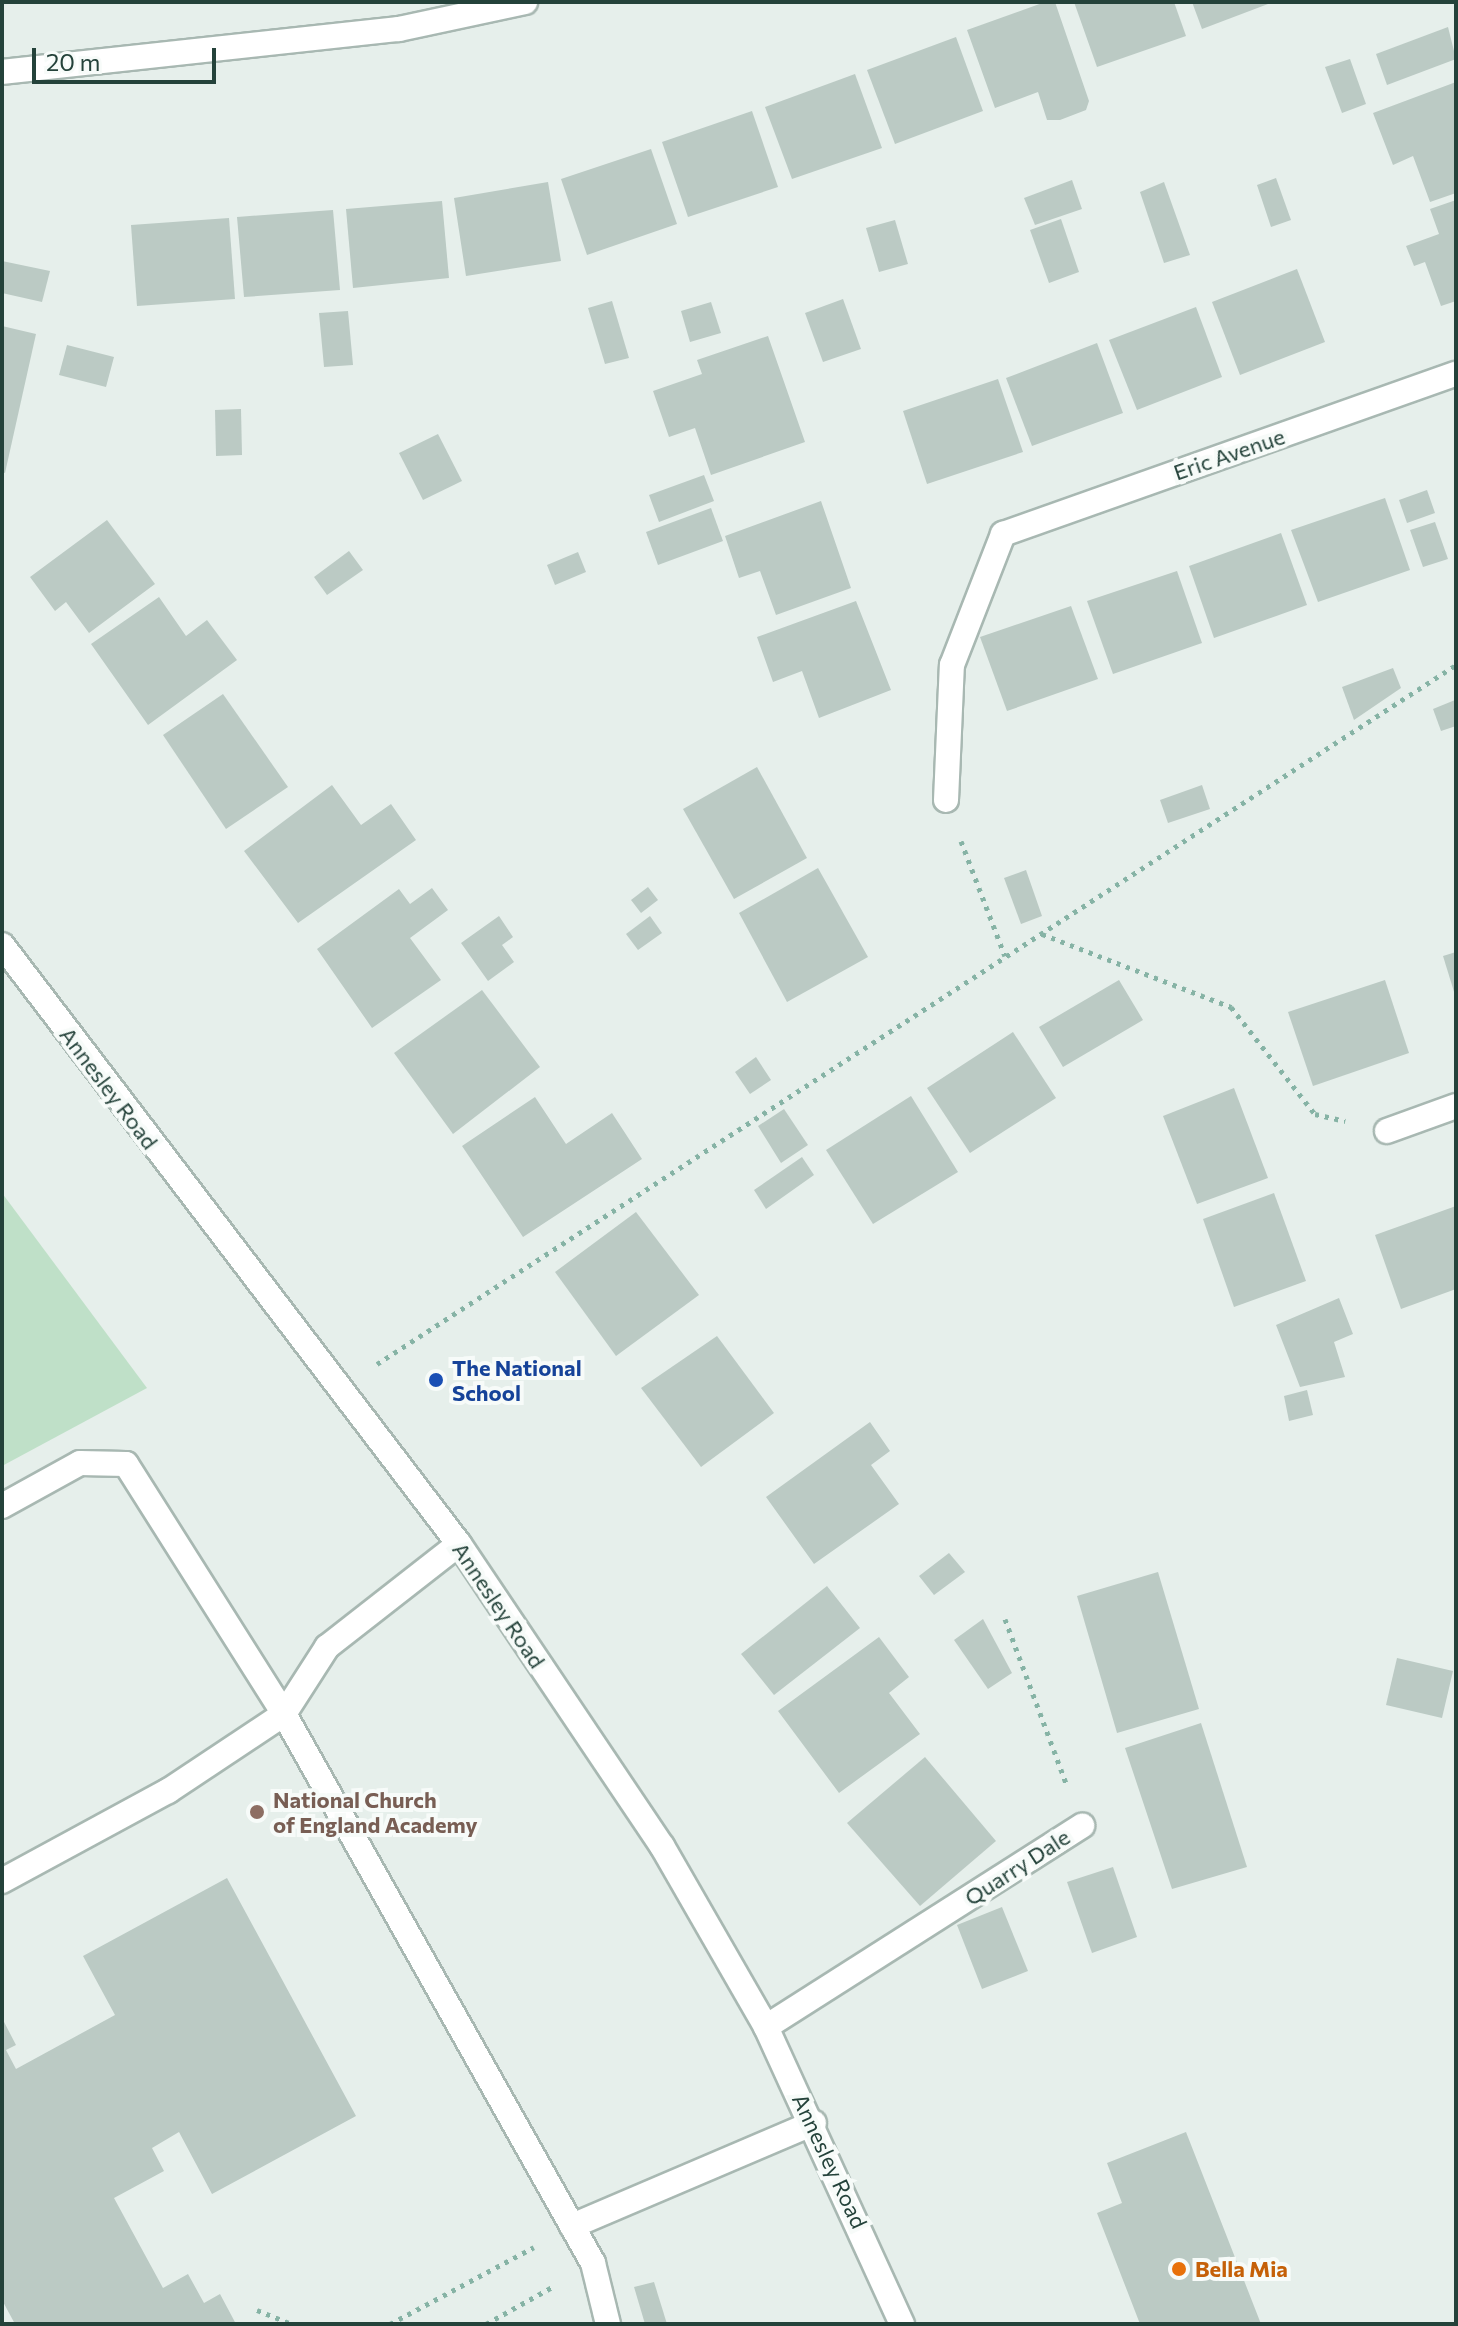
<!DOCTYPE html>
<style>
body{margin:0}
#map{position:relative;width:1458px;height:2326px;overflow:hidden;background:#e6efeb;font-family:Commissioner,sans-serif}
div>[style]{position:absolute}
.green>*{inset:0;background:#bfe0c8}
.building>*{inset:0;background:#bbcac4}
.path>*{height:5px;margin-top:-2.5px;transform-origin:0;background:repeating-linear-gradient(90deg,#86b3a5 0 4px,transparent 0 10px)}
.roads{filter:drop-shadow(2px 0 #a8b8b2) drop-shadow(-2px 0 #a8b8b2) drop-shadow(0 2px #a8b8b2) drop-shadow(0 -2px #a8b8b2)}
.lane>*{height:24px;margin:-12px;padding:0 12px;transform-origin:12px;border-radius:12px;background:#fff}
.street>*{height:24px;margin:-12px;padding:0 12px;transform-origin:12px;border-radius:12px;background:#fff}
.secondary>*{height:24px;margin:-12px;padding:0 12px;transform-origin:12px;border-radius:12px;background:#fff}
.dots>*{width:22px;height:22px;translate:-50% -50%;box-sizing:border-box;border:4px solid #f7fbf9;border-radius:50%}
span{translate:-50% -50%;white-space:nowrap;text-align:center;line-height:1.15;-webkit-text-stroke:8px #f7fbf9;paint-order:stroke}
.street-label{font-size:22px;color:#24423a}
.transit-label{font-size:22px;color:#164399;font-weight:700}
.left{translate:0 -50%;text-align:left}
.education-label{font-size:22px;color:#785e54;font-weight:700}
.food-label{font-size:22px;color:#c56008;font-weight:700}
.frame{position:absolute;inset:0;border:4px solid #24423a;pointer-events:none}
.scale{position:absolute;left:32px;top:48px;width:184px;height:36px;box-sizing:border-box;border:4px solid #24423a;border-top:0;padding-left:10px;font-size:24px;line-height:28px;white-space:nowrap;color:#24423a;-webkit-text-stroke:6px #f7fbf9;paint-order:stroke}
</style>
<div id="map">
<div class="green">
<div style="clip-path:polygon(2px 1193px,147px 1388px,2px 1466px)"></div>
</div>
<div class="building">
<div style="clip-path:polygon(1045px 2px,1055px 2px,1089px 101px,1086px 110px,1060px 120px,1047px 120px,1038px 92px,995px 108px,967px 30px)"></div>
<div style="clip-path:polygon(1074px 2px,1174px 2px,1186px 36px,1097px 67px)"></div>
<div style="clip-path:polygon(1192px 2px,1273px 2px,1202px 29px)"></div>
<div style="clip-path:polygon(1448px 27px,1456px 59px,1387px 85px,1376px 54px)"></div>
<div style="clip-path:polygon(956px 37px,983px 111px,895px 144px,867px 70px)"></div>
<div style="clip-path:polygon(1350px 59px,1366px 104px,1342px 113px,1325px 67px)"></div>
<div style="clip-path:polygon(855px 74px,882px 148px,792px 179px,765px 107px)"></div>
<div style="clip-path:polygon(1456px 82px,1456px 193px,1430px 202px,1413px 156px,1393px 165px,1373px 113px)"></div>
<div style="clip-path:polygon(752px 111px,778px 187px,688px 217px,662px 142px)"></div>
<div style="clip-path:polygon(651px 149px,677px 224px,587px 255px,561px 179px)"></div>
<div style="clip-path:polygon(1276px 178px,1291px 220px,1271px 227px,1257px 185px)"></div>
<div style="clip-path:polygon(1072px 180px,1082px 209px,1035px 225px,1024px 198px)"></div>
<div style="clip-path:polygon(548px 182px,561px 261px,466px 276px,454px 198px)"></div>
<div style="clip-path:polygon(1164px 182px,1190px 255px,1164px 263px,1140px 192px)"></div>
<div style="clip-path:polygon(1456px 200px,1456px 301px,1441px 306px,1425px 262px,1414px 266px,1406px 246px,1439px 234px,1430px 209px)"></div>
<div style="clip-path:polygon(442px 201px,449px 278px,353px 288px,346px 209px)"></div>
<div style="clip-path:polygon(333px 210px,340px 290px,244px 297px,237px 217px)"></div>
<div style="clip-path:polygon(229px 218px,235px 299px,137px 306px,131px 225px)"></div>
<div style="clip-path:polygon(1061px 219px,1079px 272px,1049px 283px,1030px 230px)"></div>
<div style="clip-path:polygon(895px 220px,908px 264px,879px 272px,866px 228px)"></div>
<div style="clip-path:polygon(2px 261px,50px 271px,42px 302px,2px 293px)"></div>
<div style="clip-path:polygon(1297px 269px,1325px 342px,1240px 375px,1212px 302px)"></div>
<div style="clip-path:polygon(843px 299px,861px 349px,823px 362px,805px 313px)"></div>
<div style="clip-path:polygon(612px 301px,629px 358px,605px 364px,588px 308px)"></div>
<div style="clip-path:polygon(711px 302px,721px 333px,690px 342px,681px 311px)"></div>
<div style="clip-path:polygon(1196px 307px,1222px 377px,1137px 410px,1109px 340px)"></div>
<div style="clip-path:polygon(348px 311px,353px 365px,324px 367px,319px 313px)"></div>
<div style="clip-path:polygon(2px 326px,36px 334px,5px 473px,2px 472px)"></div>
<div style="clip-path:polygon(768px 336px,805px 442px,711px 475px,695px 428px,669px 437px,653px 391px,702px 374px,697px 360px)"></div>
<div style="clip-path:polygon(1097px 343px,1123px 413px,1032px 446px,1006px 378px)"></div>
<div style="clip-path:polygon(67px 345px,114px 357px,106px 387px,59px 375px)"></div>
<div style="clip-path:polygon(998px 379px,1023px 452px,927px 484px,903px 411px)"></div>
<div style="clip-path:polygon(241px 409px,242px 455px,216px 456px,215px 410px)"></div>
<div style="clip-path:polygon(438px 434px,462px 481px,423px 500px,399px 453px)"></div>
<div style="clip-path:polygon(704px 475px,714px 501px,659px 522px,649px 495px)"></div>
<div style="clip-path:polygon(1427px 490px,1435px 513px,1407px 523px,1399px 500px)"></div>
<div style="clip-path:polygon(1385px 498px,1410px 570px,1318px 602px,1291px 530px)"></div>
<div style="clip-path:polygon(821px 501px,851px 588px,776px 615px,760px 571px,739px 578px,725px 536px)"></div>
<div style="clip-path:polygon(711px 508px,723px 541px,658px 565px,646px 532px)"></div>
<div style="clip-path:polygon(107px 520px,155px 584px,89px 633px,66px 602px,55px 611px,30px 577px)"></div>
<div style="clip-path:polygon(1435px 522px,1448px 559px,1423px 567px,1410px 530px)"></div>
<div style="clip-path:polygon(1281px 533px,1307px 605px,1214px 638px,1189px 566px)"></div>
<div style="clip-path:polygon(349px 551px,363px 570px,327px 595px,314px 577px)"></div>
<div style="clip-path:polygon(578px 552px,586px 572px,555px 585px,547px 565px)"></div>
<div style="clip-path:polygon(1177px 571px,1202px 643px,1113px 674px,1087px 601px)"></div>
<div style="clip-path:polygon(159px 597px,186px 636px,207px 620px,237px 660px,148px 725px,91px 644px)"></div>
<div style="clip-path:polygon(856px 601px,891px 690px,819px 718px,802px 671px,773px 682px,757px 637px)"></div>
<div style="clip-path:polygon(1071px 606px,1098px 679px,1007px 711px,980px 637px)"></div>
<div style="clip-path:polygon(1393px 668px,1401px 688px,1354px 720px,1342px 687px)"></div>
<div style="clip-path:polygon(223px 694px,288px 787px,226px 829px,163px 735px)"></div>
<div style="clip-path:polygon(1455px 700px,1456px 726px,1441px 731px,1433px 709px)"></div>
<div style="clip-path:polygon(757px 767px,807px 858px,734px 899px,683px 809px)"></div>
<div style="clip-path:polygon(332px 785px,361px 825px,391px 804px,416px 840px,298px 923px,244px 851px)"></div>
<div style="clip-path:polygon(1202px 785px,1210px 809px,1168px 823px,1160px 800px)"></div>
<div style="clip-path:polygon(818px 868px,868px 957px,787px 1002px,739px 913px)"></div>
<div style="clip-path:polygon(1026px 870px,1042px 916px,1021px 924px,1004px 878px)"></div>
<div style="clip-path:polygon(648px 887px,658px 900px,641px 913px,631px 900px)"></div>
<div style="clip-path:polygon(432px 888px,448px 910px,410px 938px,441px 980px,372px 1028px,317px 949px,399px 889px,410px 904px)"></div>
<div style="clip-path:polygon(499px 916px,513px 937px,502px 945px,514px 962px,488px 981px,461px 943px)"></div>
<div style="clip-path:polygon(650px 916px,662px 933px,638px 950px,626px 934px)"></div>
<div style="clip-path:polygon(1456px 952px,1456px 995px,1455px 995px,1443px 956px)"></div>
<div style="clip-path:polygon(1119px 980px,1143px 1020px,1063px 1067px,1039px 1027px)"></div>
<div style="clip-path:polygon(1385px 980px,1409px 1053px,1313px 1086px,1288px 1012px)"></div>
<div style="clip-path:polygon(482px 990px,540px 1067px,453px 1134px,394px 1053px)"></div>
<div style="clip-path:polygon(1013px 1032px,1056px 1098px,970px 1153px,927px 1088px)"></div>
<div style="clip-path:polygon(756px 1057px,771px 1080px,750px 1094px,735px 1072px)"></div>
<div style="clip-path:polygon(1234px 1088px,1268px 1178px,1197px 1204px,1163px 1116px)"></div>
<div style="clip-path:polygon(911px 1096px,958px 1172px,873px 1224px,826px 1150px)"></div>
<div style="clip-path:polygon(535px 1097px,566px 1144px,612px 1113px,642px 1159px,523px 1237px,462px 1146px)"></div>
<div style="clip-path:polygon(784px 1109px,808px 1145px,781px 1163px,758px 1126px)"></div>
<div style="clip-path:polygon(802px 1157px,814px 1175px,766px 1209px,754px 1190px)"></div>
<div style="clip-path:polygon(1274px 1193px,1306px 1281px,1234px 1307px,1203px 1219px)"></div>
<div style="clip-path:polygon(1456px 1206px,1456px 1289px,1401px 1309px,1375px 1235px)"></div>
<div style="clip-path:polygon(636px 1212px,699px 1295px,616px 1356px,555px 1272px)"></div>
<div style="clip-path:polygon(1339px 1298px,1353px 1334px,1334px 1342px,1345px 1377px,1300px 1387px,1276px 1325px)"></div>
<div style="clip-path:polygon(717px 1336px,774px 1413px,701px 1467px,641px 1388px)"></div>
<div style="clip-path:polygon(1307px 1390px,1313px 1415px,1289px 1421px,1284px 1396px)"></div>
<div style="clip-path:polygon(870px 1422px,890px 1451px,871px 1465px,899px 1504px,814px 1564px,766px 1497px)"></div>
<div style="clip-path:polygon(949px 1553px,965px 1572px,934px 1595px,919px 1576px)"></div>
<div style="clip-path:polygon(1158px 1572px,1199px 1709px,1117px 1733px,1077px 1596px)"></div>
<div style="clip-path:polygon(827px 1586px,860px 1628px,774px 1695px,741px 1654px)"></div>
<div style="clip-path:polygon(983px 1619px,1012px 1673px,988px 1689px,954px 1640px)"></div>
<div style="clip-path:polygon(879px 1637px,909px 1677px,889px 1693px,920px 1734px,839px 1793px,778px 1711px)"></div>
<div style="clip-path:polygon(1397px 1658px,1453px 1671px,1442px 1718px,1386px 1705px)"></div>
<div style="clip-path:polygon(1201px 1723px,1247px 1867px,1172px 1889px,1125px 1748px)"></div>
<div style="clip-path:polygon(925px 1757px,996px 1841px,920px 1906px,847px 1823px)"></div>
<div style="clip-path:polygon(1113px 1867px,1137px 1937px,1092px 1953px,1067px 1882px)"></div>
<div style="clip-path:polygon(227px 1878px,356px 2116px,212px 2194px,179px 2132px,152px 2148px,164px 2171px,114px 2198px,163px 2288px,188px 2274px,204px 2303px,220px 2294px,236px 2324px,15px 2324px,2px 2300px,2px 2018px,16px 2045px,6px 2050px,16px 2069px,115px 2015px,83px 1956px)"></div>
<div style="clip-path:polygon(1002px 1907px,1028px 1971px,982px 1989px,957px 1925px)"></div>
<div style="clip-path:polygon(1186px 2132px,1261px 2324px,1140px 2324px,1097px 2213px,1122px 2203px,1107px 2163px)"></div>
<div style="clip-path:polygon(654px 2282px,667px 2324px,645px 2324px,634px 2287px)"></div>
</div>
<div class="path">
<div style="left:961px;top:841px;width:123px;rotate:69.1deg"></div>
<div style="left:1042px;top:934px;width:203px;rotate:21.1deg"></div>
<div style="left:1231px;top:1007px;width:136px;rotate:51.9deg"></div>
<div style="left:1315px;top:1114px;width:31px;rotate:13deg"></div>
<div style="left:377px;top:1364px;width:1286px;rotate:-32.94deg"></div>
<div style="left:1005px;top:1619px;width:175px;rotate:69.6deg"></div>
<div style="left:257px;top:2310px;width:37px;rotate:22deg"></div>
<div style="left:390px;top:2324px;width:163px;rotate:-28.1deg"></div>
<div style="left:486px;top:2324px;width:78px;rotate:-29.2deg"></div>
</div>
<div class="roads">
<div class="lane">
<div style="left:2px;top:1506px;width:89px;rotate:-28.9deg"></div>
<div style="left:80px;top:1463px;width:46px;rotate:1.2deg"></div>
<div style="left:126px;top:1464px;width:296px;rotate:57.7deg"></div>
<div style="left:284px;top:1714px;width:80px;rotate:-57.3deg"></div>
<div style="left:327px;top:1647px;width:167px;rotate:-38deg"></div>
<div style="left:2px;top:1881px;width:189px;rotate:-28.5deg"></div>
<div style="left:168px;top:1791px;width:139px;rotate:-33.6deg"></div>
<div style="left:284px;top:1714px;width:630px;rotate:60.63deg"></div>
<div style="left:593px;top:2263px;width:63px;rotate:76.2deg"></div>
<div style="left:572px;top:2226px;width:263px;rotate:-23.1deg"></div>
</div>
<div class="street">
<div style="left:946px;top:800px;width:135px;rotate:-87.5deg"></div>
<div style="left:952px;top:665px;width:141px;rotate:-68.7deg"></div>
<div style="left:1003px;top:534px;width:480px;rotate:-19.5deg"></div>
<div style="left:1387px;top:1131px;width:73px;rotate:-19.9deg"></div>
<div style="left:766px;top:2027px;width:375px;rotate:-32.5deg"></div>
</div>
<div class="secondary">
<div style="left:2px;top:72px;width:399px;rotate:-6.2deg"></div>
<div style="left:399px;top:29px;width:129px;rotate:-12.1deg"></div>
<div style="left:2px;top:945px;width:753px;rotate:52.66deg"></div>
<div style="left:459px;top:1544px;width:364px;rotate:56.1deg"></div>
<div style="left:662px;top:1846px;width:209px;rotate:60.1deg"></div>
<div style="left:766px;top:2027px;width:327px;rotate:65.4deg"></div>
</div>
</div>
<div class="dots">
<div style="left:436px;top:1380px;background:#1a4fb4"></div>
<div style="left:257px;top:1812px;background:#8d6e63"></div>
<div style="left:1179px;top:2269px;background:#e8710a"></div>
</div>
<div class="street-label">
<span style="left:1229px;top:454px;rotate:-19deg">Eric Avenue</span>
<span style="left:109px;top:1088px;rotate:53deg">Annesley Road</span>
<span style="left:499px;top:1605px;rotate:56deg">Annesley Road</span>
<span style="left:1017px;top:1867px;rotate:-33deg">Quarry Dale</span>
<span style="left:830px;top:2161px;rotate:65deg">Annesley Road</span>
</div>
<div class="transit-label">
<span class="left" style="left:452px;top:1380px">The National<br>School</span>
</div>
<div class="education-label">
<span class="left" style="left:273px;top:1812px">National Church<br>of England Academy</span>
</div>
<div class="food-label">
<span class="left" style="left:1195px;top:2269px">Bella Mia</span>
</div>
<div class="frame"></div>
<div class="scale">20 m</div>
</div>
